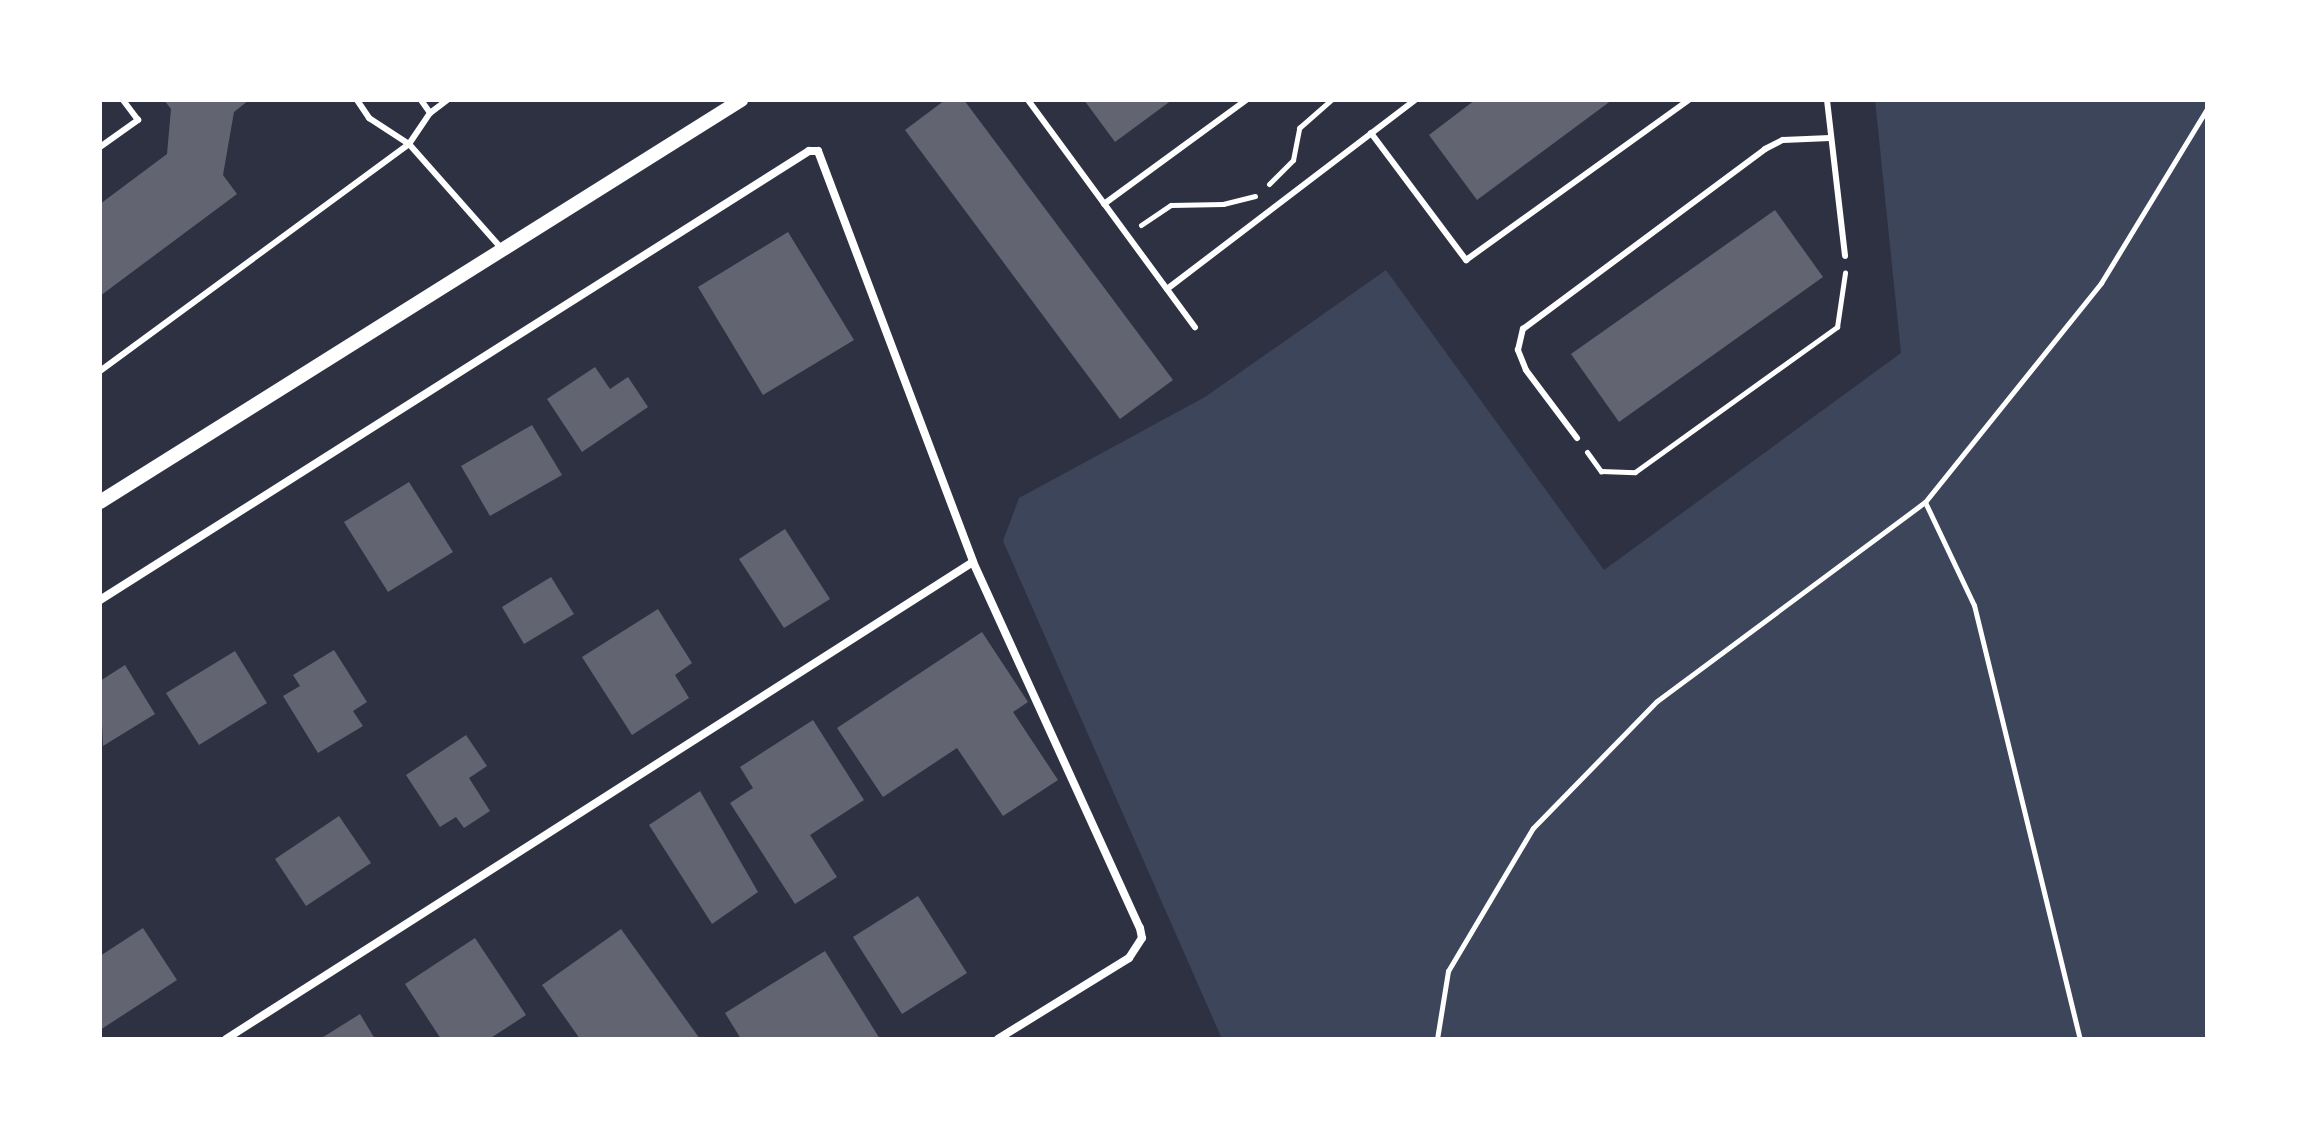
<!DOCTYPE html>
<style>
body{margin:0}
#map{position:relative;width:2307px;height:1139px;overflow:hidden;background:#2d3142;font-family:Arial,sans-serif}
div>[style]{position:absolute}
.green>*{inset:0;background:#3c4559}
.building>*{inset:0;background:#626471}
.path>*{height:5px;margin:-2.5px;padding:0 2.5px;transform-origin:2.5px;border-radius:2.5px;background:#fff}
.service>*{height:6px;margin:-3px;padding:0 3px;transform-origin:3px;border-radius:3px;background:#fff}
.minor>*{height:8px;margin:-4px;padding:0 4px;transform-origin:4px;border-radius:4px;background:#fff}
.tertiary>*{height:14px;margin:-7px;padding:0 7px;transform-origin:7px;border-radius:7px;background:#fff}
span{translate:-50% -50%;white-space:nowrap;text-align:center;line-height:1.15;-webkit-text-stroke:6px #fff;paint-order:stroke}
.frame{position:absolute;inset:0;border:102px solid #fff;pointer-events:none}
</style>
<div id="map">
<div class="green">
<div style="clip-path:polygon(1875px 100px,2207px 100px,2207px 1039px,1222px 1039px,1003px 541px,1019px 498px,1205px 397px,1386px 270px,1604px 570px,1901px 353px)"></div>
</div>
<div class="building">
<div style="clip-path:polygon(164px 100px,249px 100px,234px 112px,223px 175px,237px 194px,100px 296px,100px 204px,167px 154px,171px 109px)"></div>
<div style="clip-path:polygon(945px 100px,964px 100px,1173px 380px,1120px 419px,905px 130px)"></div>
<div style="clip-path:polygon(1084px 100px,1172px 100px,1115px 142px)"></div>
<div style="clip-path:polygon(1475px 100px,1612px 100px,1477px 200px,1429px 135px)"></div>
<div style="clip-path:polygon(1775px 210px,1823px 277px,1619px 422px,1571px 354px)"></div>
<div style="clip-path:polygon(788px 232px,854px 340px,763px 395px,698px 287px)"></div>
<div style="clip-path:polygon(595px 367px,610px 389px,628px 377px,648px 407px,582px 452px,547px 399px)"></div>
<div style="clip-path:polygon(532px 425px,562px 475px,490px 516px,461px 466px)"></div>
<div style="clip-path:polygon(409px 482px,453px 552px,388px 592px,344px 522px)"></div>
<div style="clip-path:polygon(785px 529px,830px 599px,784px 628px,739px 559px)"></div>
<div style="clip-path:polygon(551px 577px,574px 614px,524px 644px,502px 607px)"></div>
<div style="clip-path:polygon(658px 609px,692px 663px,675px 675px,689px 698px,632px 735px,582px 657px)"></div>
<div style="clip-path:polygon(982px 632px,1028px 702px,1013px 712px,1058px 780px,1003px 816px,957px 748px,883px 797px,837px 728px)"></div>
<div style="clip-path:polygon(334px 650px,367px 702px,353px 711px,363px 726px,318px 753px,283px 696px,300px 686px,293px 675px)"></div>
<div style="clip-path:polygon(235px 651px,267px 703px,199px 745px,166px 693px)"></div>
<div style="clip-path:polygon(125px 665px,155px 714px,103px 746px,100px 681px)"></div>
<div style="clip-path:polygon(813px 720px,864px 800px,810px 835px,837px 877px,795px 904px,730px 803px,753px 788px,740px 767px)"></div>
<div style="clip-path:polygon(466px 735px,487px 766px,469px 778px,490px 811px,464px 828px,456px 817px,440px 827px,406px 775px)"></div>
<div style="clip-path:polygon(700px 791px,758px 892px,712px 924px,649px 825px)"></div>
<div style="clip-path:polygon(339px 816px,371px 863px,306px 906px,275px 859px)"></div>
<div style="clip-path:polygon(918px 896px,967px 973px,902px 1014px,853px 937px)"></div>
<div style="clip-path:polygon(143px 928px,177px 980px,100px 1030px,100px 956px)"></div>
<div style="clip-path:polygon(621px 929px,700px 1039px,580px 1039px,542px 985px)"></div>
<div style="clip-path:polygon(475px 938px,526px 1015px,489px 1039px,441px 1039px,405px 984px)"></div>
<div style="clip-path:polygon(825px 951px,880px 1039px,741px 1039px,725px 1013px)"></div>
<div style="clip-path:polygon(360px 1014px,375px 1039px,320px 1039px)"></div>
</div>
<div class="path">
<div style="left:1269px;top:184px;width:34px;rotate:-45deg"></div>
<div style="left:1293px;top:160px;width:33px;rotate:-79deg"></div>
<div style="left:1299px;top:128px;width:43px;rotate:-41.2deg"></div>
<div style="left:1141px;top:225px;width:36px;rotate:-34deg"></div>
<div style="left:1171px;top:205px;width:52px;rotate:-1.1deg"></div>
<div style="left:1223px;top:204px;width:33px;rotate:-14deg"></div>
<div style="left:1587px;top:452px;width:24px;rotate:54deg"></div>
<div style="left:1601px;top:471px;width:34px;rotate:2deg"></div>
<div style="left:1635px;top:472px;width:249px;rotate:-35.7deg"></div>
<div style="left:1837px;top:327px;width:55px;rotate:-81.6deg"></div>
<div style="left:1925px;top:502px;width:114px;rotate:64.6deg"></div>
<div style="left:1974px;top:605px;width:447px;rotate:76.3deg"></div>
<div style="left:1437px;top:1039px;width:69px;rotate:-80.8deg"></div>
<div style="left:1448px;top:971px;width:166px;rotate:-59.3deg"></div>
<div style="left:1533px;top:828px;width:177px;rotate:-45.7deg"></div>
<div style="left:1657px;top:701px;width:334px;rotate:-36.6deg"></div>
<div style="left:1925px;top:502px;width:281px;rotate:-51.2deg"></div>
<div style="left:2101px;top:283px;width:204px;rotate:-58.7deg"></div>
</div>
<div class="service">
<div style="left:357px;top:100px;width:22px;rotate:56deg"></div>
<div style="left:369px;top:118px;width:48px;rotate:33deg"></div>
<div style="left:409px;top:144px;width:139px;rotate:48.5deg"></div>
<div style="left:421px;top:100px;width:16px;rotate:55deg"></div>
<div style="left:1028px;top:100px;width:282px;rotate:53.7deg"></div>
<div style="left:1827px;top:100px;width:157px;rotate:83.4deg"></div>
<div style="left:1371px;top:133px;width:159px;rotate:53.2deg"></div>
<div style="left:1466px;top:260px;width:274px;rotate:-35.7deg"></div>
<div style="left:100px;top:147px;width:47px;rotate:-35.4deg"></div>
<div style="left:138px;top:120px;width:25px;rotate:-127deg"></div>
<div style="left:1104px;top:204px;width:176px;rotate:-36.2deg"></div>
<div style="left:1167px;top:289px;width:312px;rotate:-37.3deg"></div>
<div style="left:100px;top:371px;width:383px;rotate:-36.3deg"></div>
<div style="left:409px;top:144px;width:37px;rotate:-56deg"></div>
<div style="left:430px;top:113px;width:21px;rotate:-37deg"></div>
<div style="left:1577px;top:438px;width:85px;rotate:-126.9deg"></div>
<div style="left:1526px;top:370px;width:22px;rotate:-112deg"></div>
<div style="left:1518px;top:350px;width:22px;rotate:-77deg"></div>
<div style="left:1523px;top:329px;width:302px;rotate:-36.6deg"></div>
<div style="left:1765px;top:149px;width:20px;rotate:-27deg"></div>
<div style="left:1783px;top:140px;width:47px;rotate:-2.4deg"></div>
</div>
<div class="minor">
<div style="left:100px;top:600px;width:839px;rotate:-32.35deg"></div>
<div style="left:809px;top:151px;width:9px"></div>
<div style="left:818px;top:151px;width:439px;rotate:69.3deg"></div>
<div style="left:973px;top:562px;width:402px;rotate:65.5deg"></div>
<div style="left:1140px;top:928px;width:10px;rotate:79deg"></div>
<div style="left:1142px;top:938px;width:24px;rotate:123deg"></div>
<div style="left:1129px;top:958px;width:154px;rotate:148.3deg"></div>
<div style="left:226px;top:1039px;width:886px;rotate:-32.56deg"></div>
</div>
<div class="tertiary">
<div style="left:100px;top:502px;width:757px;rotate:-32.09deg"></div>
</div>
<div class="frame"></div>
</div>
